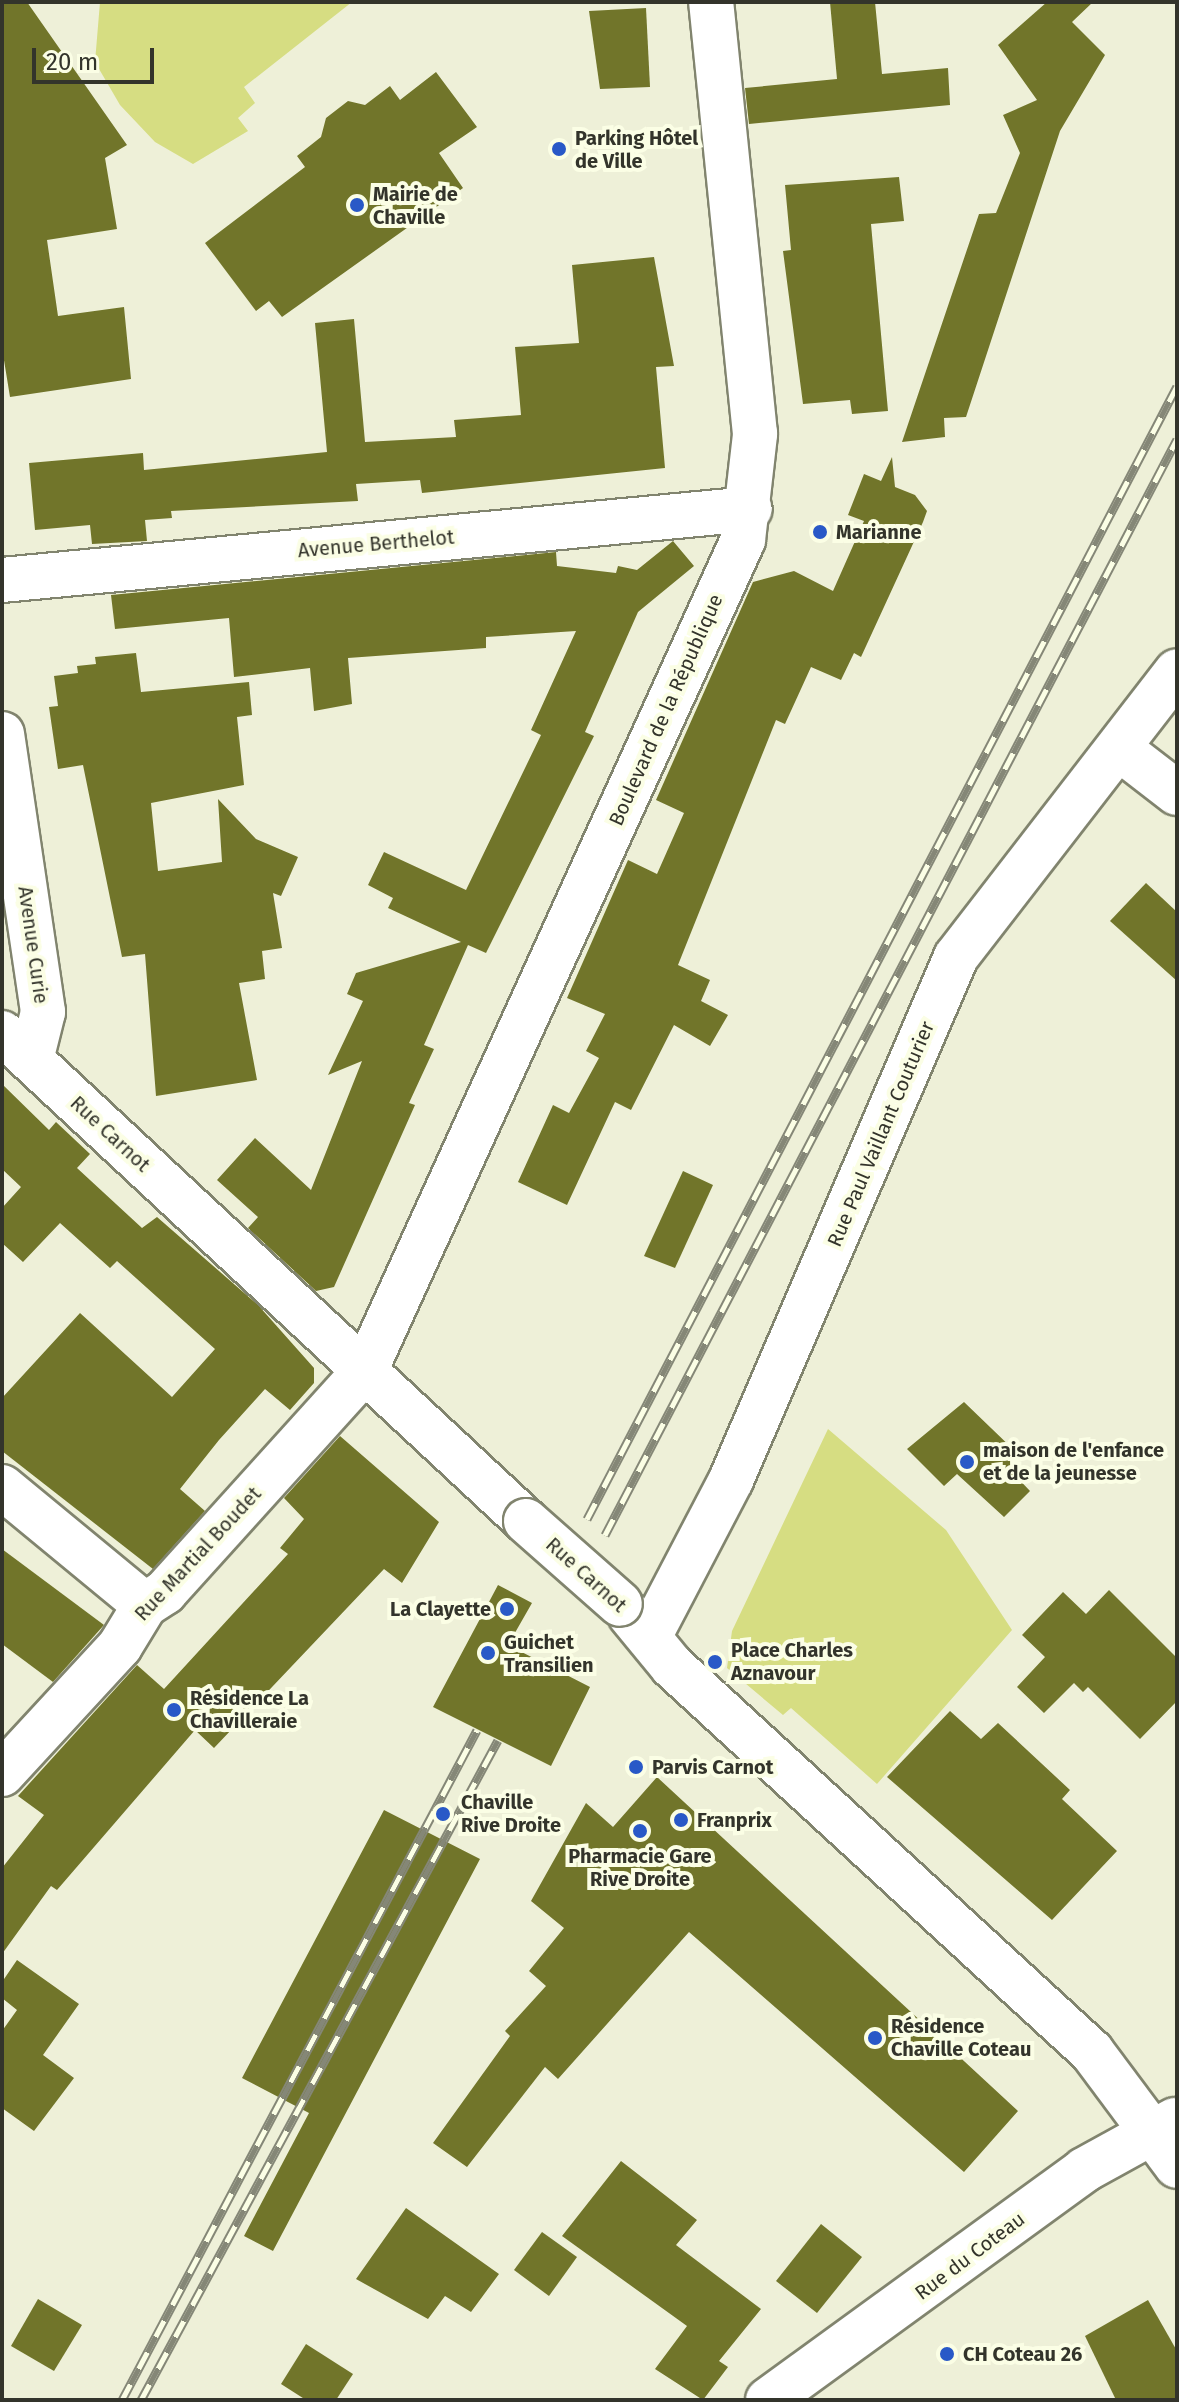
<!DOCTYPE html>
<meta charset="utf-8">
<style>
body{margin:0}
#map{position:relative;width:1179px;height:2402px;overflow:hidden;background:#eef0d8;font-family:"Fira Sans",sans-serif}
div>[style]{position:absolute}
.green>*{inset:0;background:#d6dd82}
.building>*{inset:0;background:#71752a}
.roads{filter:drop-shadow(2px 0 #81846e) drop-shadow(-2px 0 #81846e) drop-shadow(0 2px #81846e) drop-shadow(0 -2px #81846e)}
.street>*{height:44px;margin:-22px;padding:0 22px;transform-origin:22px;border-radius:22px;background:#fff}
.rail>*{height:9px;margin-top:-4.5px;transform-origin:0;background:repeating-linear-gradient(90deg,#fbfee5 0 18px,#858777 0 36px);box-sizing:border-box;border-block:2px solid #858777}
.bridges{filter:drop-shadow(2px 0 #81846e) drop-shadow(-2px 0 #81846e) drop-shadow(0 2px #81846e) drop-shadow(0 -2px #81846e)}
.street-bridge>*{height:44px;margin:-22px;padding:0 22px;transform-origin:22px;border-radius:22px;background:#fff}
.dots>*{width:22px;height:22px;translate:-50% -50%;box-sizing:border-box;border:4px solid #fbfee5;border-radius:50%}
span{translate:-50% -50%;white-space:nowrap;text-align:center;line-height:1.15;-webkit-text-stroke:8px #fbfee5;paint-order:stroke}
.poi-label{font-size:20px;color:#33342b;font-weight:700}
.left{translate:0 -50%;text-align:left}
.right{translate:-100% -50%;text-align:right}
.street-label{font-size:20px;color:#33342b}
.frame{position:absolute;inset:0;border:4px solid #33342b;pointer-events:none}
.scale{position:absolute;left:32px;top:48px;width:122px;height:36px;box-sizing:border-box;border:4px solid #33342b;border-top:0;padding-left:10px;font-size:24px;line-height:28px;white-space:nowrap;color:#33342b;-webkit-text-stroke:6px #fbfee5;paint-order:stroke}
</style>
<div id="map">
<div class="green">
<div style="clip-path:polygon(100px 2px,352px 2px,244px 87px,255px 103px,238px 118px,248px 131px,193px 164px,155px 142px,120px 105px,95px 62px)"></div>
<div style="clip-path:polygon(828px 1429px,946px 1530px,1012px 1630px,877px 1784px,791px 1708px,783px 1715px,727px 1668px,732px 1631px)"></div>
</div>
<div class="building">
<div style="clip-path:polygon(2px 2px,27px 2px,127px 145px,105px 158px,117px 229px,47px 240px,58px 316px,124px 307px,131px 379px,10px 397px,2px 348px)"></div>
<div style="clip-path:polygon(830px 2px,875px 2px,882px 74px,948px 68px,950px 105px,749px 124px,745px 88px,837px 79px)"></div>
<div style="clip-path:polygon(1047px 2px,1093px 2px,1072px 22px,1105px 55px,1060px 131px,966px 417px,944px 418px,945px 437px,902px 442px,979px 214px,996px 213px,1020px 153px,1003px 115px,1037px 100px,998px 45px)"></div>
<div style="clip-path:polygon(646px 8px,650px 87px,600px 89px,589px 11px)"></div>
<div style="clip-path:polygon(436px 72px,477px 127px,439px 153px,463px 188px,282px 317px,269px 301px,256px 311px,205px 243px,305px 167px,297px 156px,321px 137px,326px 118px,348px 101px,365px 105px,390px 86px,400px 100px)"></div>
<div style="clip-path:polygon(899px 177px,904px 221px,871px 224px,888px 411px,852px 414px,850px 400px,803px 404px,783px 251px,791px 250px,785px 185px)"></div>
<div style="clip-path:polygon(654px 257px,674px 366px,656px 367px,665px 468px,422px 493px,420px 480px,356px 484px,358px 501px,171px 511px,172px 518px,145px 520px,147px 541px,92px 544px,90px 525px,35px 530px,29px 463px,143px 453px,144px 470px,327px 452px,315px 323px,354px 319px,365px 442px,456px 437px,454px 420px,521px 415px,515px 347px,579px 343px,572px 265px)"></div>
<div style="clip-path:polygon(892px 457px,895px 487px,915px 495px,927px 511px,923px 522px,861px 657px,854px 653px,841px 680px,811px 667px,785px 724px,776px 720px,678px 965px,710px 980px,701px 1001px,728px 1015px,710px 1046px,674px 1025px,631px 1110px,615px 1102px,567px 1205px,518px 1182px,553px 1105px,569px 1113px,599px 1058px,586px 1051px,605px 1014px,567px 998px,628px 860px,657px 874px,684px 813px,656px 800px,753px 582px,794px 571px,833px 591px,864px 521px,848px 515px,864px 474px,881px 481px)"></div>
<div style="clip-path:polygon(673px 541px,694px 566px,638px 612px,585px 732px,594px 736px,486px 953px,468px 945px,424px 1045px,434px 1049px,409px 1103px,415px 1105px,334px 1287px,316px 1291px,248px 1228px,258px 1217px,217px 1180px,255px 1138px,311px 1190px,362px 1061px,328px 1075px,363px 1001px,347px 994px,356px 973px,461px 942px,388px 908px,393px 898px,368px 885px,384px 852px,466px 890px,541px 735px,531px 730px,576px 631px,486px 637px,486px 648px,348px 658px,352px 704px,314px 711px,310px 668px,234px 677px,229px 618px,115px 629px,111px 595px,556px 552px,557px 566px,616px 573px,618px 566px,637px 570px)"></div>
<div style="clip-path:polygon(136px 653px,141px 692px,249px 682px,252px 715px,237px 717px,244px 785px,151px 803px,158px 871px,222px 862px,218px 799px,256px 839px,298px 857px,281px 896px,273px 893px,282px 948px,262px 951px,265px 979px,239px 983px,257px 1080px,156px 1096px,145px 954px,122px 957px,83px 765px,58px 769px,49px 707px,58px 706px,54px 676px,78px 673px,77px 666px,96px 664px,95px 657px)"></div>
<div style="clip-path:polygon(1146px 883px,1177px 912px,1177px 981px,1110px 921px)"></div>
<div style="clip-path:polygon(2px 1084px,49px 1130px,56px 1122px,90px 1154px,77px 1168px,142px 1228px,157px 1217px,258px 1305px,314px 1368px,314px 1383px,290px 1410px,265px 1389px,219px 1440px,180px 1489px,205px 1511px,153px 1569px,2px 1451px,2px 1398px,80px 1313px,172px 1397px,215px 1349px,117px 1261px,110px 1268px,60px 1223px,23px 1262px,2px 1243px,2px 1208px,21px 1187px,2px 1169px)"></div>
<div style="clip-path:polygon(683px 1171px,713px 1185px,675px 1268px,644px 1256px)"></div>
<div style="clip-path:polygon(964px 1402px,1020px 1456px,1008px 1468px,1030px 1491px,1004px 1517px,957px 1474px,944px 1486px,907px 1449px)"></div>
<div style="clip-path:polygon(340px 1436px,439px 1522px,402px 1583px,384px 1569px,214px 1748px,195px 1730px,57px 1890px,51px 1886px,2px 1954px,2px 1868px,44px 1815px,18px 1796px,137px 1665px,164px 1689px,288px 1554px,280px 1548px,304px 1519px,284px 1498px)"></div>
<div style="clip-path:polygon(2px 1549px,104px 1625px,53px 1682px,2px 1644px)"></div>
<div style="clip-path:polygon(498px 1585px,532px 1603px,508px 1645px,590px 1687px,551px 1766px,433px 1707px)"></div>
<div style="clip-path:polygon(1109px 1590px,1177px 1658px,1177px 1701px,1140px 1739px,1088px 1687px,1083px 1692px,1074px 1683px,1044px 1713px,1017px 1687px,1045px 1657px,1022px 1635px,1063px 1592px,1086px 1614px)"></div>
<div style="clip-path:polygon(950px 1711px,981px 1739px,998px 1723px,1070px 1790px,1062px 1799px,1117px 1851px,1052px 1920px,887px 1777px)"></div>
<div style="clip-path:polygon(657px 1777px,1018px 2111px,964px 2172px,689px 1932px,558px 2079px,545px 2067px,467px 2167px,433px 2143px,510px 2036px,505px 2031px,546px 1986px,529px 1971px,564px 1928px,531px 1901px,586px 1803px,613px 1827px)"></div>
<div style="clip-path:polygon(384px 1810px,480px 1859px,273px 2251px,244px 2236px,309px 2113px,242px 2078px)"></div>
<div style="clip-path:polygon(17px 1960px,79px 2004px,43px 2055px,74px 2078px,34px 2131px,2px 2108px,2px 2031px,17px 2010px,2px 1998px,2px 1982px)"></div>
<div style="clip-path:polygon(621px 2161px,697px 2220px,676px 2245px,761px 2309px,719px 2361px,728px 2367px,703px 2400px,655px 2369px,687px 2326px,562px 2236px)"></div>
<div style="clip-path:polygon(406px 2208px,499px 2274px,471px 2312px,445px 2296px,428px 2319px,356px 2279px)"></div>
<div style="clip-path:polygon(821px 2224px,862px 2257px,817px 2313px,776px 2281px)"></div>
<div style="clip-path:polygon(542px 2232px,577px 2257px,549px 2296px,514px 2270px)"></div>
<div style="clip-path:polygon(38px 2299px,82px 2325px,54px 2371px,11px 2346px)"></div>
<div style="clip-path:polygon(1148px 2300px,1177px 2351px,1177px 2400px,1116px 2400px,1085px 2336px)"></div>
<div style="clip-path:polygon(306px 2344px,353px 2374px,336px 2400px,306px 2400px,281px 2384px)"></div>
</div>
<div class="roads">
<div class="street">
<div style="left:2px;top:580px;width:751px;rotate:-5.42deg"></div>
<div style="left:2px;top:734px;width:281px;rotate:81.6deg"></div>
<div style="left:43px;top:1012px;width:49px;rotate:104deg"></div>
<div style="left:1120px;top:749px;width:72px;rotate:37.7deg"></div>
<div style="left:2px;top:1033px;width:716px;rotate:42.96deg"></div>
<div style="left:2px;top:1487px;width:185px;rotate:39.5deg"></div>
<div style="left:630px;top:1615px;width:66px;rotate:50.5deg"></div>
<div style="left:672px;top:1666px;width:570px;rotate:42.58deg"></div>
<div style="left:1092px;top:2052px;width:142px;rotate:53.3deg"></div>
<div style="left:650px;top:1635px;width:175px;rotate:-62.4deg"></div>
<div style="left:731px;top:1480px;width:569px;rotate:-66.72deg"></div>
<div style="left:956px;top:957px;width:361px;rotate:-52.3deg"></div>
<div style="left:2px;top:1774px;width:174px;rotate:-47.3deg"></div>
<div style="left:120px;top:1646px;width:48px;rotate:-58.6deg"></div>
<div style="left:145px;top:1605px;width:24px;rotate:-33deg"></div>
<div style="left:165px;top:1592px;width:298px;rotate:-47.9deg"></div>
<div style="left:365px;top:1371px;width:913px;rotate:-65.54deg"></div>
<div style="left:743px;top:540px;width:107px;rotate:-83.5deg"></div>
<div style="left:755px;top:434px;width:434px;rotate:-95.8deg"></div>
<div style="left:768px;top:2400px;width:391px;rotate:-36deg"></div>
<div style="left:1084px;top:2170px;width:104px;rotate:-28.8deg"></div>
</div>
</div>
<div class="rail">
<div style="left:587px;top:1519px;width:1277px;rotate:-62.49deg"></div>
<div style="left:605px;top:1535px;width:1236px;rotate:-62.44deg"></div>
<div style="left:122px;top:2400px;width:758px;rotate:-62.08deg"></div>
<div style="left:141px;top:2400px;width:750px;rotate:-61.59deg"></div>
</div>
<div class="bridges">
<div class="street-bridge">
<div style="left:526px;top:1521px;width:125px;rotate:41.4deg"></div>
</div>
</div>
<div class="dots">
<div style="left:559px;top:149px;background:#2959c7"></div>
<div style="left:357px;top:205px;background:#2959c7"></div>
<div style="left:820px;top:532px;background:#2959c7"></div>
<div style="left:967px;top:1462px;background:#2959c7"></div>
<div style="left:507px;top:1609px;background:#2959c7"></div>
<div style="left:488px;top:1653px;background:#2959c7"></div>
<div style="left:715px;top:1662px;background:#2959c7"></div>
<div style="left:174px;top:1710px;background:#2959c7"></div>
<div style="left:636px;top:1767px;background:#2959c7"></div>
<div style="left:443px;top:1814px;background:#2959c7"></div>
<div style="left:681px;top:1820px;background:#2959c7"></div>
<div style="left:640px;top:1831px;background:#2959c7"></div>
<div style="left:875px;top:2038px;background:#2959c7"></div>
<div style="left:947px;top:2354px;background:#2959c7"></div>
</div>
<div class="poi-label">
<span class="left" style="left:575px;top:150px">Parking Hôtel<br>de Ville</span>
<span class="left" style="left:373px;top:206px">Mairie de<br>Chaville</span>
<span class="left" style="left:836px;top:532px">Marianne</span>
<span class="left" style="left:983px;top:1462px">maison de l'enfance<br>et de la jeunesse</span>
<span class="right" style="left:491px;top:1609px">La Clayette</span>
<span class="left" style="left:504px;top:1654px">Guichet<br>Transilien</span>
<span class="left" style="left:731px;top:1662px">Place Charles<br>Aznavour</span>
<span class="left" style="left:190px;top:1710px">Résidence La<br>Chavilleraie</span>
<span class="left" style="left:652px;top:1767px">Parvis Carnot</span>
<span class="left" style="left:461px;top:1814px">Chaville<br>Rive Droite</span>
<span class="left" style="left:697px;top:1820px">Franprix</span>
<span style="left:640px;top:1868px">Pharmacie Gare<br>Rive Droite</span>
<span class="left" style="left:891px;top:2038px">Résidence<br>Chaville Coteau</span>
<span class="left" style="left:963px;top:2354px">CH Coteau 26</span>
</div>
<div class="street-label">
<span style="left:376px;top:544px;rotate:-5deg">Avenue Berthelot</span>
<span style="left:666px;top:710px;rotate:-66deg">Boulevard de la République</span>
<span style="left:33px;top:945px;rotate:82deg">Avenue Curie</span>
<span style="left:110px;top:1134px;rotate:43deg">Rue Carnot</span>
<span style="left:881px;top:1134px;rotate:-67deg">Rue Paul Vaillant Couturier</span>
<span style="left:198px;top:1554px;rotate:-47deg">Rue Martial Boudet</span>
<span style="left:586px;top:1575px;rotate:42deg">Rue Carnot</span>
<span style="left:970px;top:2256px;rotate:-37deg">Rue du Coteau</span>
</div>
<div class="frame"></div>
<div class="scale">20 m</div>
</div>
